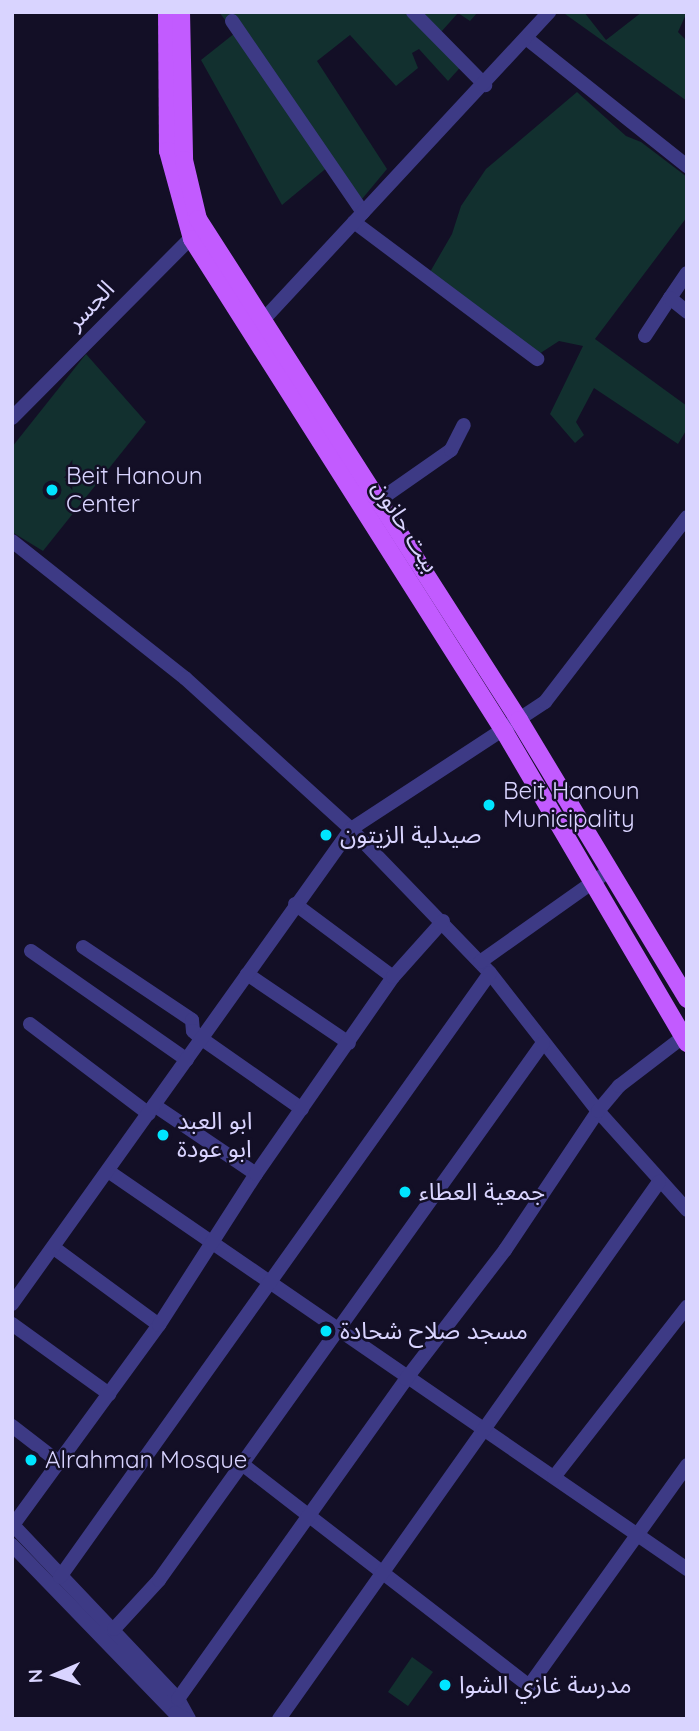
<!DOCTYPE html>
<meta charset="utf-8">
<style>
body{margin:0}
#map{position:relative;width:699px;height:1731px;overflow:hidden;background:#130f26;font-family:Quicksand,"Noto Sans Arabic",sans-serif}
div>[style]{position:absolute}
.green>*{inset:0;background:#12302f}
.minor>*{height:14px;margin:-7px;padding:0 7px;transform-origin:7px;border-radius:7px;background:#3d3a85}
.major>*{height:18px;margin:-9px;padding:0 9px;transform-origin:9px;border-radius:9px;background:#c25bff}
.dots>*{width:19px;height:19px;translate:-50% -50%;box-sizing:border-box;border:4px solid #130f26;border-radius:50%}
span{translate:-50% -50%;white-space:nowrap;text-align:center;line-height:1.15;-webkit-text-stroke:5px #130f26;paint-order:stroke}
.street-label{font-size:24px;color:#d9d4ff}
.poi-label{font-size:24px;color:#d9d4ff}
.left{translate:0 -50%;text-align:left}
.frame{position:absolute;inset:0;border:14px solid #d9d4ff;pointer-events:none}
.north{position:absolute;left:21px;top:1640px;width:70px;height:70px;-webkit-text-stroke:5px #130f26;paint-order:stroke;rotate:267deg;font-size:19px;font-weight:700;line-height:28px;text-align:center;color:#d9d4ff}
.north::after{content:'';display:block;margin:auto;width:24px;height:32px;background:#d9d4ff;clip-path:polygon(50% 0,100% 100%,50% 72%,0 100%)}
</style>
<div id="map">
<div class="green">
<div style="clip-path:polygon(219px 12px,478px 12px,470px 21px,458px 13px,441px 32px,466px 61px,448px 81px,419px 49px,412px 53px,418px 68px,396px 86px,350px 35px,317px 61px,387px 169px,362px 199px,335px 161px,282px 205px,201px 60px,235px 33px)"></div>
<div style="clip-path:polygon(584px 12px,606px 40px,642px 12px,687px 12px,678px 32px,687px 41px,687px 101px,565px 14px)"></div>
<div style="clip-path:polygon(577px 92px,626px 136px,641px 142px,687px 177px,687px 217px,595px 339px,687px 406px,687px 429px,678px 444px,594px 388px,576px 422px,584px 435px,575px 443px,550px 414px,583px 346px,559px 341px,539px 354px,430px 272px,452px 234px,461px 206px,486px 169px)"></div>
<div style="clip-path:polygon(86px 354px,146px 422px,43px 551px,12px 532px,12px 447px)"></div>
<div style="clip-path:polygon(412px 1657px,433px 1672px,408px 1706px,388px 1692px)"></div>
</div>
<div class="minor">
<div style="left:413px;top:12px;width:103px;rotate:45.4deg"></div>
<div style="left:232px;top:21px;width:232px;rotate:55.6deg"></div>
<div style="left:526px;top:38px;width:206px;rotate:38.5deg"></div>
<div style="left:354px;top:222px;width:229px;rotate:36.8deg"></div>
<div style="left:670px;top:298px;width:30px;rotate:-56deg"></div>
<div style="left:264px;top:319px;width:419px;rotate:-47.1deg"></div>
<div style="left:645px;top:336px;width:45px;rotate:-56.7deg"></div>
<div style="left:670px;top:298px;width:22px;rotate:39deg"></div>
<div style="left:12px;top:418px;width:262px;rotate:-45.2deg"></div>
<div style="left:378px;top:501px;width:89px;rotate:-34.9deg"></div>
<div style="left:451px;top:450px;width:28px;rotate:-63deg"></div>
<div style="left:12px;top:541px;width:221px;rotate:38.4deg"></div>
<div style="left:185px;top:678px;width:224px;rotate:42.3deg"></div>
<div style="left:351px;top:829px;width:200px;rotate:46deg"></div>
<div style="left:490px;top:973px;width:175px;rotate:52deg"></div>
<div style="left:598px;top:1111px;width:133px;rotate:48deg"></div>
<div style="left:295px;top:904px;width:122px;rotate:36.7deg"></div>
<div style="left:83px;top:947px;width:131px;rotate:33.8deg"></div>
<div style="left:192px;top:1020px;width:11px;rotate:85deg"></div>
<div style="left:193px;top:1031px;width:12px;rotate:42deg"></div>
<div style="left:202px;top:1039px;width:122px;rotate:35deg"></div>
<div style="left:31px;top:951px;width:190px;rotate:34.9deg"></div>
<div style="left:480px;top:962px;width:159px;rotate:-35.3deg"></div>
<div style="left:247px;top:974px;width:123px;rotate:34.1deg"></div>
<div style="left:30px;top:1024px;width:149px;rotate:37.1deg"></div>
<div style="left:154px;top:1105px;width:123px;rotate:34.1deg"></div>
<div style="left:108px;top:1171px;width:703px;rotate:34.5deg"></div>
<div style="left:54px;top:1248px;width:130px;rotate:36.3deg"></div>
<div style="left:12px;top:1304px;width:584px;rotate:-54.49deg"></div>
<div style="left:351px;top:829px;width:232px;rotate:-33.2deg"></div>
<div style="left:545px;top:702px;width:233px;rotate:-52.5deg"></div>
<div style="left:12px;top:1324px;width:120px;rotate:35.8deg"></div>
<div style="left:12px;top:1426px;width:61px;rotate:37.6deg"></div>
<div style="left:242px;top:1464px;width:363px;rotate:37.7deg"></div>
<div style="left:529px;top:1686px;width:272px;rotate:-54.4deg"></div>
<div style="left:554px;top:1477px;width:216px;rotate:-52deg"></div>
<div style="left:12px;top:1524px;width:241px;rotate:46.5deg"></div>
<div style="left:178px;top:1699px;width:23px;rotate:61deg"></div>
<div style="left:13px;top:1525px;width:248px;rotate:-53.9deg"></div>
<div style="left:159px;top:1325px;width:179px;rotate:-57.3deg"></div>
<div style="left:256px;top:1174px;width:240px;rotate:-55.2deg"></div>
<div style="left:393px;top:977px;width:75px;rotate:-48.2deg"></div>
<div style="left:12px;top:1545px;width:234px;rotate:45.9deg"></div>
<div style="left:175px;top:1713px;width:13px;rotate:29deg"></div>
<div style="left:60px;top:1577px;width:741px;rotate:-54.55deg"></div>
<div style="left:114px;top:1629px;width:67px;rotate:-47.4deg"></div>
<div style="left:159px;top:1580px;width:660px;rotate:-54.43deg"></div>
<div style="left:178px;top:1699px;width:393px;rotate:-54.5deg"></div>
<div style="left:406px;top:1379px;width:163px;rotate:-52.5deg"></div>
<div style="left:505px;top:1250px;width:167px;rotate:-56.2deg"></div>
<div style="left:598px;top:1111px;width:33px;rotate:-50deg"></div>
<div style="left:619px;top:1086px;width:81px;rotate:-37.4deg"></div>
<div style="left:279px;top:1719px;width:658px;rotate:-54.72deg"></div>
</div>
<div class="major">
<div style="left:167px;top:12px;width:139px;rotate:89.6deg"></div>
<div style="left:168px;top:151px;width:91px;rotate:74.7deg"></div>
<div style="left:192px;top:239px;width:583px;rotate:57.62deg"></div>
<div style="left:504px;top:731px;width:362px;rotate:59.6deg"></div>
<div style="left:181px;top:12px;width:148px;rotate:88.8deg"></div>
<div style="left:184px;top:160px;width:61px;rotate:76.7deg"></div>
<div style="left:198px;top:219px;width:595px;rotate:57.35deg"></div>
<div style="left:519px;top:720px;width:326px;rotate:58.9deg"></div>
</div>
<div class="dots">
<div style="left:52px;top:490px;background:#00e5ff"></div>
<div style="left:489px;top:805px;background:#00e5ff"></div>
<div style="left:326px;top:835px;background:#00e5ff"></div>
<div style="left:163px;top:1135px;background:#00e5ff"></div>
<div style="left:405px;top:1192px;background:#00e5ff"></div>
<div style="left:326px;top:1331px;background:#00e5ff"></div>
<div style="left:31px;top:1460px;background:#00e5ff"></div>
<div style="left:445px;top:1685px;background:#00e5ff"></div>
</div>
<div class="street-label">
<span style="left:90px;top:305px;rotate:-46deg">الجسر</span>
<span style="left:406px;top:526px;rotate:58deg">بيت حانون</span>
</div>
<div class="poi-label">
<span class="left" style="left:66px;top:490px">Beit Hanoun<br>Center</span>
<span class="left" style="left:503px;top:805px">Beit Hanoun<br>Municipality</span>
<span class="left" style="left:340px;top:835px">صيدلية الزيتون</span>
<span class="left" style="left:177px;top:1135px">ابو العبد<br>ابو عودة</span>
<span class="left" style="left:419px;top:1192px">جمعية العطاء</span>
<span class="left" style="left:340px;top:1331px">مسجد صلاح شحادة</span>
<span class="left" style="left:45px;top:1460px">Alrahman Mosque</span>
<span class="left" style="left:459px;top:1685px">مدرسة غازي الشوا</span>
</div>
<div class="frame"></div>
<div class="north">N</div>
</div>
